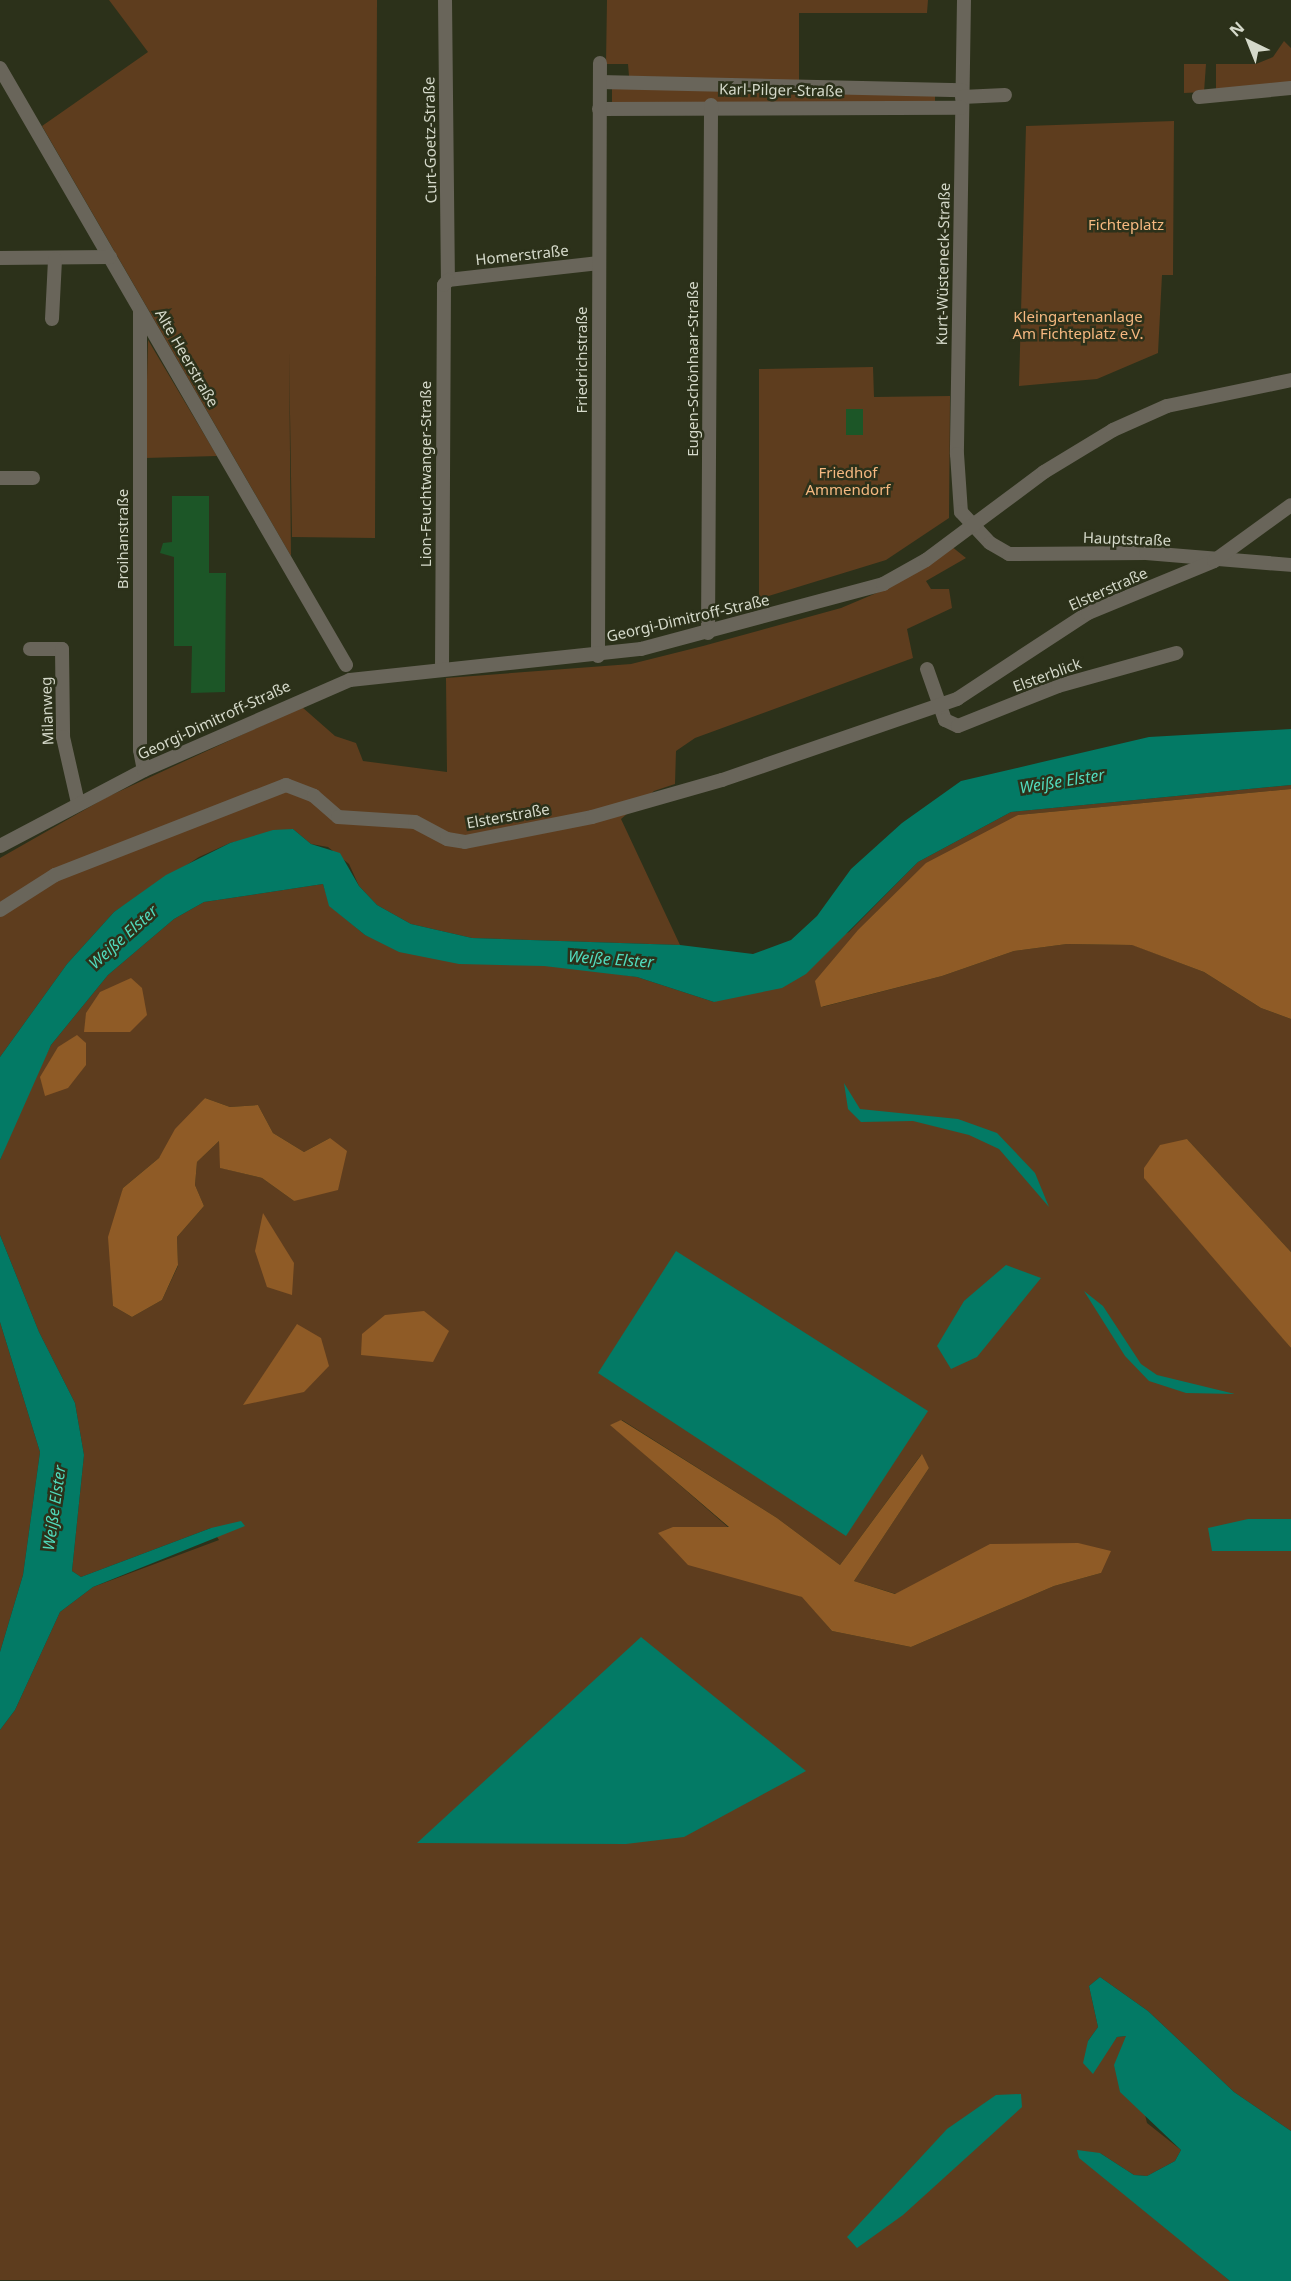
<!DOCTYPE html>
<meta charset="utf-8">
<style>
body{margin:0}
#map{position:relative;width:1291px;height:2281px;overflow:hidden;background:#2c311a;font-family:"Noto Sans",sans-serif}
div>[style]{position:absolute}
.green>*{inset:0;background:#5e3d1e}
.forest>*{inset:0;background:#8f5b26}
.water>*{inset:0;background:#037a65}
.building>*{inset:0;background:#1c5627}
.minor>*{height:14px;margin:-7px;padding:0 7px;transform-origin:7px;border-radius:7px;background:#69655a}
span{translate:-50% -50%;white-space:nowrap;text-align:center;line-height:1.15;-webkit-text-stroke:5px #2c311a;paint-order:stroke}
.street-label{font-size:15px;color:#d5d9ca}
.park-label{font-size:15px;color:#f5b880}
.water-label{font-size:16px;color:#51dabc;font-style:italic}
.north{position:absolute;left:1219px;top:12px;width:60px;height:60px;-webkit-text-stroke:4px #2c311a;paint-order:stroke;rotate:317deg;font-size:16px;font-weight:700;line-height:24px;text-align:center;color:#d5d9ca}
.north::after{content:'';display:block;margin:auto;width:21px;height:27px;background:#d5d9ca;clip-path:polygon(50% 0,100% 100%,50% 72%,0 100%)}
</style>
<div id="map">
<div class="green">
<div style="clip-path:polygon(109px 0,377px 0,375px 538px,292px 537px,289px 351px,291px 556px,42px 126px,148px 52px)"></div>
<div style="clip-path:polygon(607px 0,928px 0,927px 13px,799px 13px,799px 83px,629px 76px,628px 64px,606px 64px)"></div>
<div style="clip-path:polygon(1284px 41px,1291px 48px,1291px 82px,1216px 89px,1216px 64px,1256px 64px,1273px 57px)"></div>
<div style="clip-path:polygon(1184px 64px,1206px 64px,1204px 92px,1184px 93px)"></div>
<div style="clip-path:polygon(612px 83px,935px 92px,935px 106px,612px 106px)"></div>
<div style="clip-path:polygon(1174px 121px,1173px 275px,1162px 275px,1158px 353px,1097px 379px,1019px 386px,1026px 126px)"></div>
<div style="clip-path:polygon(148px 340px,217px 456px,145px 458px)"></div>
<div style="clip-path:polygon(873px 367px,874px 397px,950px 396px,949px 518px,886px 560px,759px 599px,759px 369px)"></div>
<div style="clip-path:polygon(951px 546px,966px 558px,926px 581px,931px 589px,949px 589px,952px 608px,907px 629px,913px 658px,695px 738px,676px 751px,675px 784px,654px 791px,621px 819px,680px 945px,472px 938px,411px 924px,377px 905px,359px 886px,349px 864px,328px 847px,311px 844px,293px 829px,230px 843px,199px 857px,114px 912px,67px 964px,0 1057px,0 858px,107px 797px,302px 707px,335px 736px,356px 743px,363px 761px,447px 772px,446px 678px,631px 664px,703px 646px,841px 608px,886px 589px)"></div>
<div style="clip-path:polygon(evenodd,1291px 785px,1291px 789px,1018px 815px,822px 1007px,942px 976px,1014px 951px,1067px 944px,1133px 945px,1204px 972px,1261px 1008px,1291px 1019px,1291px 1252px,1187px 1139px,1226px 1269px,1291px 1348px,1291px 2131px,1234px 2092px,1148px 2011px,1100px 1977px,1089px 1986px,1098px 2027px,1088px 2041px,1106px 2052px,1117px 2037px,1126px 2036px,1147px 2123px,1181px 2150px,1175px 2161px,1147px 2176px,1134px 2175px,1100px 2153px,1123px 2190px,1230px 2281px,0 2280px,0 1730px,15px 1710px,60px 1612px,93px 1587px,219px 1540px,211px 1528px,81px 1577px,72px 1571px,84px 1455px,75px 1403px,39px 1332px,0 1235px,0 1160px,22px 1103px,51px 1045px,108px 975px,174px 919px,204px 902px,323px 884px,330px 906px,365px 935px,637px 977px,714px 1002px,849px 932px,918px 862px,1011px 812px,1291px 785px,205px 1098px,230px 1107px,258px 1105px,273px 1133px,304px 1152px,330px 1138px,294px 1201px,262px 1178px,221px 1168px,219px 1141px,197px 1162px,195px 1185px,204px 1206px,177px 1237px,178px 1266px,162px 1300px,132px 1317px,113px 1306px,112px 1274px,123px 1188px,159px 1158px,205px 1098px,1291px 785px,622px 1420px,777px 1518px,840px 1565px,921px 1455px,929px 1468px,854px 1581px,896px 1594px,935px 1574px,1101px 1573px,1054px 1586px,911px 1647px,832px 1631px,803px 1597px,755px 1582px,673px 1527px,729px 1528px,611px 1425px,622px 1420px)"></div>
<div style="clip-path:polygon(0 1322px,40px 1452px,23px 1575px,0 1652px)"></div>
</div>
<div class="forest">
<div style="clip-path:polygon(1291px 789px,1291px 1019px,1261px 1008px,1204px 972px,1132px 945px,1067px 944px,1014px 951px,942px 976px,821px 1007px,815px 981px,858px 930px,926px 863px,1018px 815px)"></div>
<div style="clip-path:polygon(131px 978px,142px 988px,147px 1015px,130px 1032px,84px 1032px,86px 1013px,100px 992px)"></div>
<div style="clip-path:polygon(77px 1035px,86px 1043px,86px 1065px,68px 1088px,45px 1096px,40px 1077px,58px 1047px)"></div>
<div style="clip-path:polygon(205px 1098px,230px 1107px,258px 1105px,273px 1133px,304px 1152px,330px 1138px,347px 1151px,338px 1190px,294px 1201px,262px 1178px,220px 1168px,219px 1141px,197px 1162px,195px 1185px,204px 1206px,177px 1237px,178px 1265px,162px 1300px,132px 1317px,113px 1306px,108px 1237px,123px 1188px,159px 1158px,175px 1129px)"></div>
<div style="clip-path:polygon(1187px 1139px,1291px 1252px,1291px 1348px,1144px 1178px,1144px 1168px,1160px 1145px)"></div>
<div style="clip-path:polygon(263px 1213px,294px 1263px,292px 1295px,267px 1287px,255px 1251px)"></div>
<div style="clip-path:polygon(424px 1311px,449px 1331px,433px 1362px,361px 1355px,362px 1334px,385px 1315px)"></div>
<div style="clip-path:polygon(297px 1324px,321px 1338px,329px 1366px,304px 1392px,243px 1405px)"></div>
<div style="clip-path:polygon(621px 1420px,777px 1518px,840px 1565px,922px 1454px,929px 1468px,854px 1581px,895px 1594px,990px 1544px,1078px 1543px,1111px 1551px,1101px 1573px,1054px 1586px,911px 1647px,832px 1631px,802px 1597px,688px 1565px,658px 1533px,673px 1527px,729px 1527px,610px 1425px)"></div>
</div>
<div class="water">
<div style="clip-path:polygon(1291px 729px,1291px 785px,1011px 812px,918px 862px,806px 974px,782px 988px,714px 1002px,637px 977px,544px 966px,459px 964px,399px 952px,365px 935px,329px 906px,323px 884px,204px 902px,174px 919px,108px 975px,51px 1045px,0 1160px,0 1057px,67px 964px,114px 912px,166px 875px,230px 843px,273px 830px,293px 829px,311px 844px,340px 853px,359px 886px,377px 905px,411px 924px,472px 938px,680px 945px,753px 954px,791px 940px,817px 916px,851px 869px,902px 823px,961px 781px,1149px 737px)"></div>
<div style="clip-path:polygon(844px 1083px,860px 1109px,958px 1119px,997px 1133px,1035px 1173px,1049px 1207px,999px 1149px,969px 1135px,913px 1121px,861px 1122px,848px 1109px)"></div>
<div style="clip-path:polygon(0 1235px,39px 1332px,75px 1403px,84px 1455px,72px 1571px,81px 1577px,211px 1528px,241px 1521px,245px 1526px,93px 1587px,60px 1612px,15px 1710px,0 1730px,0 1652px,23px 1575px,40px 1452px,0 1322px)"></div>
<div style="clip-path:polygon(676px 1251px,928px 1411px,846px 1536px,598px 1373px)"></div>
<div style="clip-path:polygon(1006px 1265px,1041px 1278px,977px 1357px,951px 1369px,937px 1346px,964px 1301px)"></div>
<div style="clip-path:polygon(1084px 1291px,1103px 1306px,1141px 1364px,1157px 1375px,1235px 1394px,1186px 1393px,1149px 1381px,1125px 1356px)"></div>
<div style="clip-path:polygon(1248px 1519px,1291px 1519px,1291px 1551px,1212px 1551px,1208px 1528px)"></div>
<div style="clip-path:polygon(641px 1637px,806px 1771px,684px 1837px,626px 1844px,417px 1843px)"></div>
<div style="clip-path:polygon(1100px 1977px,1148px 2011px,1234px 2092px,1291px 2131px,1291px 2281px,1230px 2281px,1079px 2158px,1077px 2150px,1100px 2153px,1134px 2175px,1147px 2176px,1175px 2161px,1181px 2150px,1120px 2092px,1114px 2065px,1126px 2036px,1117px 2037px,1093px 2074px,1083px 2063px,1088px 2041px,1098px 2027px,1089px 1986px)"></div>
<div style="clip-path:polygon(1021px 2094px,1022px 2107px,903px 2215px,857px 2248px,847px 2237px,947px 2129px,996px 2095px)"></div>
</div>
<div class="building">
<div style="clip-path:polygon(846px 409px,863px 409px,863px 435px,846px 435px)"></div>
<div style="clip-path:polygon(172px 496px,209px 496px,209px 573px,226px 573px,225px 692px,191px 693px,192px 646px,174px 646px,174px 557px,160px 553px,163px 543px,172px 542px)"></div>
</div>
<div class="minor">
<div style="left:445px;top:0;width:280px;rotate:89.4deg"></div>
<div style="left:964px;top:0;width:454px;rotate:90.9deg"></div>
<div style="left:957px;top:454px;width:58px;rotate:86.1deg"></div>
<div style="left:961px;top:512px;width:42px;rotate:46.9deg"></div>
<div style="left:990px;top:543px;width:22px;rotate:30deg"></div>
<div style="left:1009px;top:554px;width:137px;rotate:-0.4deg"></div>
<div style="left:1146px;top:553px;width:145px;rotate:4.7deg"></div>
<div style="left:0;top:68px;width:690px;rotate:59.9deg"></div>
<div style="left:600px;top:82px;width:362px;rotate:1.3deg"></div>
<div style="left:962px;top:97px;width:43px;rotate:-2.7deg"></div>
<div style="left:1199px;top:97px;width:92px;rotate:-5.6deg"></div>
<div style="left:599px;top:109px;width:362px;rotate:-0.2deg"></div>
<div style="left:0;top:258px;width:110px;rotate:-0.5deg"></div>
<div style="left:448px;top:280px;width:152px;rotate:-6.4deg"></div>
<div style="left:140px;top:311px;width:439px;rotate:90deg"></div>
<div style="left:140px;top:750px;width:20px;rotate:79deg"></div>
<div style="left:52px;top:319px;width:60px;rotate:-87.1deg"></div>
<div style="left:0;top:478px;width:33px"></div>
<div style="left:708px;top:633px;width:528px;rotate:-89.67deg"></div>
<div style="left:30px;top:649px;width:32px"></div>
<div style="left:62px;top:649px;width:88px;rotate:89.3deg"></div>
<div style="left:63px;top:737px;width:68px;rotate:77.2deg"></div>
<div style="left:598px;top:656px;width:593px;rotate:-89.81deg"></div>
<div style="left:442px;top:669px;width:384px;rotate:-89.7deg"></div>
<div style="left:444px;top:285px;width:6px;rotate:-51deg"></div>
<div style="left:927px;top:669px;width:54px;rotate:70.6deg"></div>
<div style="left:945px;top:720px;width:14px;rotate:25deg"></div>
<div style="left:958px;top:726px;width:108px;rotate:-21.8deg"></div>
<div style="left:1058px;top:686px;width:123px;rotate:-15.6deg"></div>
<div style="left:0;top:846px;width:163px;rotate:-27.8deg"></div>
<div style="left:144px;top:770px;width:225px;rotate:-23.6deg"></div>
<div style="left:350px;top:680px;width:293px;rotate:-6.1deg"></div>
<div style="left:641px;top:649px;width:251px;rotate:-15deg"></div>
<div style="left:883px;top:584px;width:49px;rotate:-29.2deg"></div>
<div style="left:926px;top:560px;width:147px;rotate:-36.7deg"></div>
<div style="left:1044px;top:472px;width:81px;rotate:-31.3deg"></div>
<div style="left:1113px;top:430px;width:59px;rotate:-24deg"></div>
<div style="left:1167px;top:406px;width:127px;rotate:-11.8deg"></div>
<div style="left:0;top:910px;width:65px;rotate:-32.5deg"></div>
<div style="left:55px;top:875px;width:248px;rotate:-21.3deg"></div>
<div style="left:286px;top:785px;width:30px;rotate:21deg"></div>
<div style="left:314px;top:796px;width:32px;rotate:41deg"></div>
<div style="left:338px;top:817px;width:77px;rotate:3.7deg"></div>
<div style="left:415px;top:822px;width:36px;rotate:28deg"></div>
<div style="left:447px;top:839px;width:18px;rotate:9deg"></div>
<div style="left:465px;top:842px;width:129px;rotate:-11.1deg"></div>
<div style="left:592px;top:817px;width:135px;rotate:-15.9deg"></div>
<div style="left:722px;top:780px;width:249px;rotate:-19deg"></div>
<div style="left:957px;top:699px;width:157px;rotate:-33.3deg"></div>
<div style="left:1088px;top:613px;width:136px;rotate:-22.4deg"></div>
<div style="left:1214px;top:561px;width:95px;rotate:-36deg"></div>
</div>
<div class="street-label">
<span style="left:781px;top:90px;rotate:1deg">Karl-Pilger-Straße</span>
<span style="left:430px;top:140px;rotate:-91deg">Curt-Goetz-Straße</span>
<span style="left:522px;top:255px;rotate:-6deg">Homerstraße</span>
<span style="left:943px;top:264px;rotate:-89deg">Kurt-Wüsteneck-Straße</span>
<span style="left:187px;top:358px;rotate:60deg">Alte Heerstraße</span>
<span style="left:582px;top:360px;rotate:-90deg">Friedrichstraße</span>
<span style="left:693px;top:369px;rotate:-90deg">Eugen-Schönhaar-Straße</span>
<span style="left:426px;top:474px;rotate:-90deg">Lion-Feuchtwanger-Straße</span>
<span style="left:123px;top:539px;rotate:-90deg">Broihanstraße</span>
<span style="left:1127px;top:539px;rotate:2deg">Hauptstraße</span>
<span style="left:1108px;top:589px;rotate:-24deg">Elsterstraße</span>
<span style="left:688px;top:618px;rotate:-13deg">Georgi-Dimitroff-Straße</span>
<span style="left:1047px;top:675px;rotate:-20deg">Elsterblick</span>
<span style="left:47px;top:711px;rotate:-92deg">Milanweg</span>
<span style="left:214px;top:720px;rotate:-25deg">Georgi-Dimitroff-Straße</span>
<span style="left:508px;top:816px;rotate:-10deg">Elsterstraße</span>
</div>
<div class="park-label">
<span style="left:1126px;top:225px">Fichteplatz</span>
<span style="left:1078px;top:325px">Kleingartenanlage<br>Am Fichteplatz e.V.</span>
<span style="left:848px;top:481px">Friedhof<br>Ammendorf</span>
</div>
<div class="water-label">
<span style="left:1062px;top:781px;rotate:-9deg">Weiße Elster</span>
<span style="left:123px;top:937px;rotate:-42deg">Weiße Elster</span>
<span style="left:611px;top:959px;rotate:4deg">Weiße Elster</span>
<span style="left:54px;top:1508px;rotate:-82deg">Weiße Elster</span>
</div>
<div class="north">N</div>
</div>
